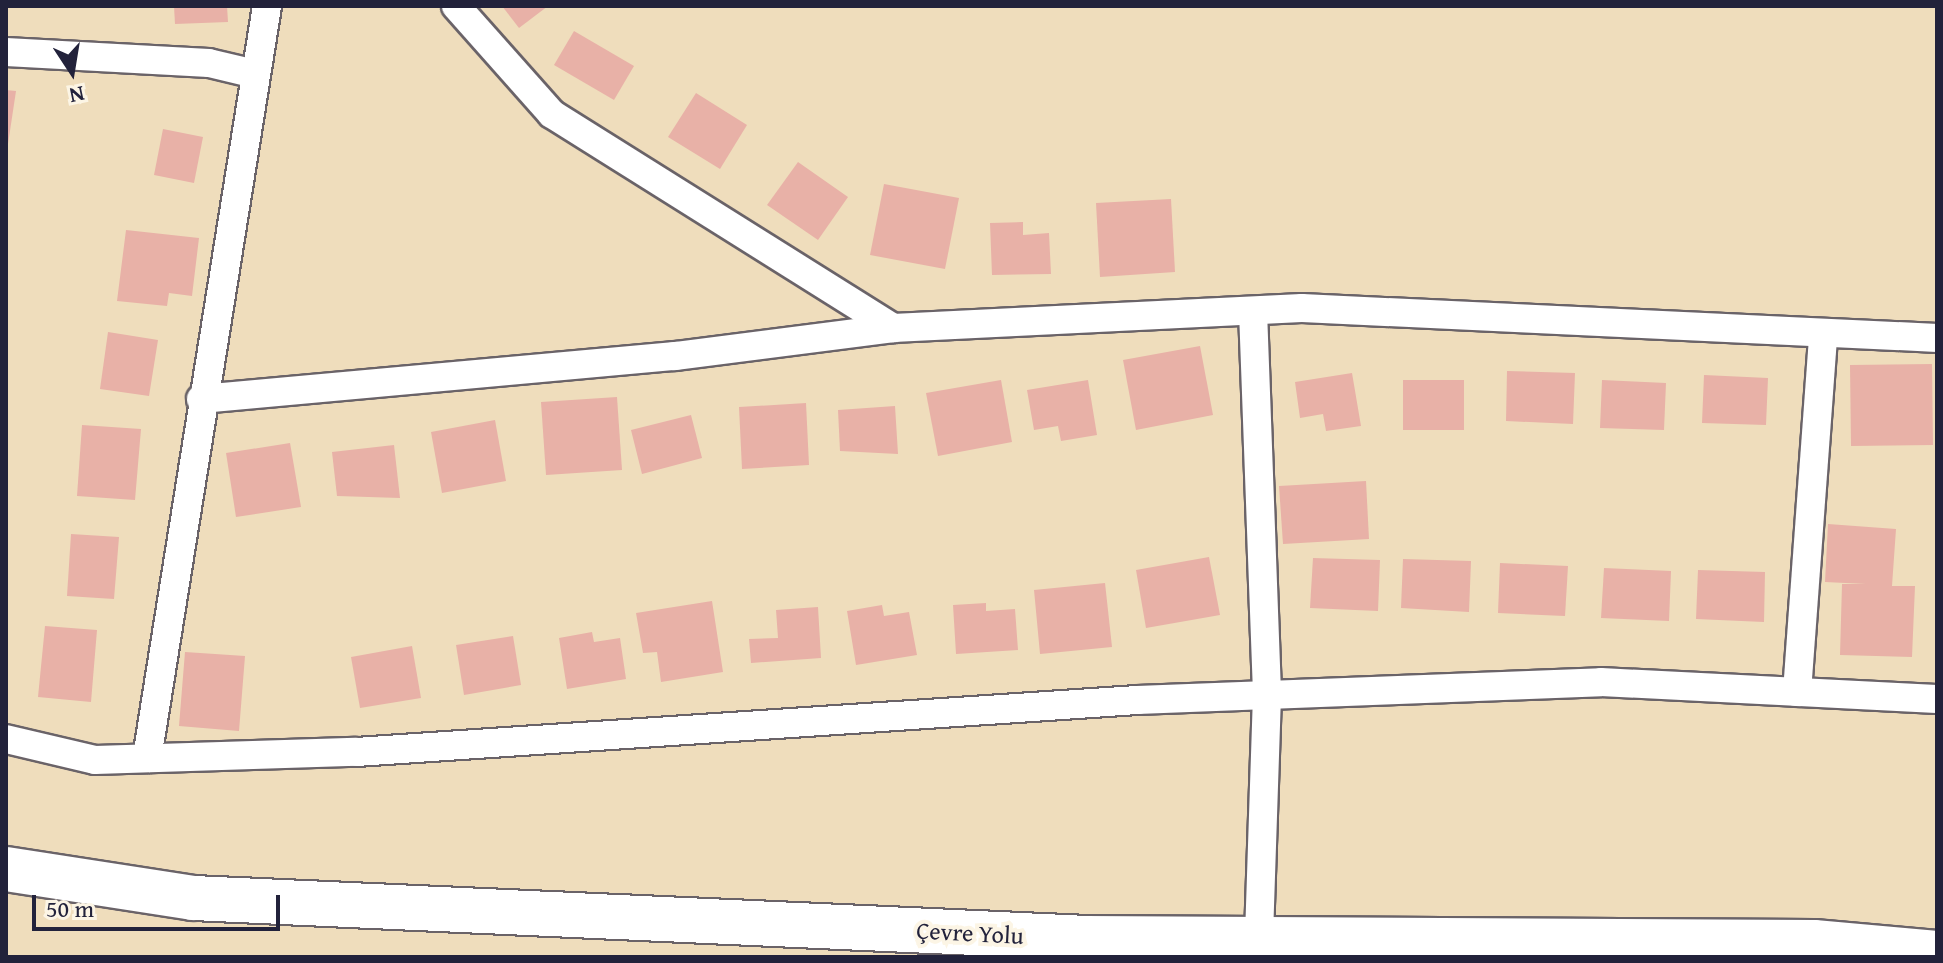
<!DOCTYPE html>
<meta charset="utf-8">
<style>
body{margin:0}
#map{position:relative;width:1943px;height:963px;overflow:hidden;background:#efddbc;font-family:"Gentium Book Plus",serif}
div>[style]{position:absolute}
.building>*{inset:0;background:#e8b1a7}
.roads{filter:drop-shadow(2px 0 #6a6368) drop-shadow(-2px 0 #6a6368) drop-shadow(0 2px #6a6368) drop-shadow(0 -2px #6a6368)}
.minor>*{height:28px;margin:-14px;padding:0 14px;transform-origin:14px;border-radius:14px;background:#fff}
.trunk>*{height:44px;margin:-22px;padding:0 22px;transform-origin:22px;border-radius:22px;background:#fff}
span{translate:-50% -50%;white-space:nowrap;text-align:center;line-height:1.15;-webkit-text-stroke:8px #fcf5e5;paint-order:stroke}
.street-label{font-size:24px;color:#22223b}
.frame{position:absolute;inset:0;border:8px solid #22223b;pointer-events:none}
.north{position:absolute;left:32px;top:32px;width:80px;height:80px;-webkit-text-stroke:6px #fcf5e5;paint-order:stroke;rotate:168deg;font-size:22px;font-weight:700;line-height:32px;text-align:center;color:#22223b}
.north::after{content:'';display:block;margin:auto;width:28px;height:36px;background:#22223b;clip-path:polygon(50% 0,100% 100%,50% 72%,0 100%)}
.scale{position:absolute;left:32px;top:895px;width:248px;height:36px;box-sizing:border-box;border:4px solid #22223b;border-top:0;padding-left:10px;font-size:24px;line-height:28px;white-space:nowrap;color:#22223b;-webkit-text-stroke:6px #fcf5e5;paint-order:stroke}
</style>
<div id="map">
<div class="building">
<div style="clip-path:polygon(174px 6px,227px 6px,228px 22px,175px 24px)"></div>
<div style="clip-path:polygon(502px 6px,548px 6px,519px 28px)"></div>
<div style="clip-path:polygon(574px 31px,634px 66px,614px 100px,554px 65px)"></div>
<div style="clip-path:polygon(6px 90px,16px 91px,8px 144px,6px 144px)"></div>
<div style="clip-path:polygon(696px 93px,747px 125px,720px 169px,668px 137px)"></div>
<div style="clip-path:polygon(163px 129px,203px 137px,194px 183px,154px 175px)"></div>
<div style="clip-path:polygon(798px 162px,848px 197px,818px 240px,767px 205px)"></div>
<div style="clip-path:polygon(884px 184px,959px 198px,945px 269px,870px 255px)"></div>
<div style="clip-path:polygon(1171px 199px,1175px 272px,1100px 277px,1096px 203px)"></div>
<div style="clip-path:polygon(1023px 222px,1023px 235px,1049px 233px,1051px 274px,992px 275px,990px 223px)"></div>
<div style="clip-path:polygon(126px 230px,199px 238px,192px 296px,169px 293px,167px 306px,117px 301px)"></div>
<div style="clip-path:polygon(108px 332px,158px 340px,149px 396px,100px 389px)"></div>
<div style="clip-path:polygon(1200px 346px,1213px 415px,1136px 430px,1123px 360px)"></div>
<div style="clip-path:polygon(1932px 364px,1933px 445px,1851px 446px,1850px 365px)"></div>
<div style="clip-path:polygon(1507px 371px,1575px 373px,1573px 424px,1506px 421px)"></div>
<div style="clip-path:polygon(1352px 373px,1361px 426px,1326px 431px,1323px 414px,1300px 418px,1295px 382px)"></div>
<div style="clip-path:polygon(1704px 375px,1768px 378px,1766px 425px,1702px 423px)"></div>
<div style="clip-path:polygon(1001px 380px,1012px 442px,938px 456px,926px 393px)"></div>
<div style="clip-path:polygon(1088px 380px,1097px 435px,1061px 441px,1058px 426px,1034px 430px,1027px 390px)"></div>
<div style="clip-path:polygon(1403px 380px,1464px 380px,1464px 430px,1403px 430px)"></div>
<div style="clip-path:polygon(1602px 380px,1666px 383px,1664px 430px,1600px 428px)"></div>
<div style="clip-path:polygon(617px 397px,622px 470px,546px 475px,541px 402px)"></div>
<div style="clip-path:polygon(806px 403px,809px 465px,742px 469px,739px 407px)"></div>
<div style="clip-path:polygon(895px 406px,898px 454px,840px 451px,838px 410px)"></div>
<div style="clip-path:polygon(691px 415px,702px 458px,642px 474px,631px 430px)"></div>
<div style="clip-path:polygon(495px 420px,506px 481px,442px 493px,431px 432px)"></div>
<div style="clip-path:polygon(82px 425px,141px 429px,135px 500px,77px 496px)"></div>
<div style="clip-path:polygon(290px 443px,301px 507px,236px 517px,226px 453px)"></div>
<div style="clip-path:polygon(394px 445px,400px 498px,337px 496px,332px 452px)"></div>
<div style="clip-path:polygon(1366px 481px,1369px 539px,1283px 544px,1279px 486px)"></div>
<div style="clip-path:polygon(1828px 524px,1896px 529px,1892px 586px,1915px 586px,1912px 657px,1840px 655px,1842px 584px,1866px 584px,1825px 582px)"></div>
<div style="clip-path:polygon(71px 534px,119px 537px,114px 599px,67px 596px)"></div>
<div style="clip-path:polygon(1209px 557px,1220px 615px,1146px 628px,1136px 570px)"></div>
<div style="clip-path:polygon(1313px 558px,1380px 560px,1378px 611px,1310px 608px)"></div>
<div style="clip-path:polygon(1403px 559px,1471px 561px,1469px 612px,1401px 608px)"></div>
<div style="clip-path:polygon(1500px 563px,1568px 566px,1565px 616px,1498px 613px)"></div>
<div style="clip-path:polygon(1604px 568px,1671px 571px,1669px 621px,1601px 618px)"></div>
<div style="clip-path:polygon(1698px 570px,1765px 572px,1764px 622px,1696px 619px)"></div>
<div style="clip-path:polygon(1105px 583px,1112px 647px,1040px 654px,1034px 590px)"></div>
<div style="clip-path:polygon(712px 601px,723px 672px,661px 682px,657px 652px,643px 653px,636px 613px)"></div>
<div style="clip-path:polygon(986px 603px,986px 611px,1015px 609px,1018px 650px,956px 654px,953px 605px)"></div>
<div style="clip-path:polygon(882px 605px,884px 616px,909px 612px,917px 655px,856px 665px,847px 611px)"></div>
<div style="clip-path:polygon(818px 607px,821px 658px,751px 663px,749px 639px,778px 638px,776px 610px)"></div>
<div style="clip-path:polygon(45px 626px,97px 630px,91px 702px,38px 697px)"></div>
<div style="clip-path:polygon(592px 632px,594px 642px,620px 638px,626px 679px,567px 689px,559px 638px)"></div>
<div style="clip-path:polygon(513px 636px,521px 685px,464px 695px,456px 645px)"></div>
<div style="clip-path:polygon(412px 646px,421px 698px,360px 708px,351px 657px)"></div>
<div style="clip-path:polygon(185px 652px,245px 656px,239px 731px,179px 726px)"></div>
</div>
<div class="roads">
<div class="minor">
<div style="left:456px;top:6px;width:144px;rotate:48.4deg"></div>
<div style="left:552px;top:114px;width:403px;rotate:32.1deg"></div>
<div style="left:893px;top:328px;width:409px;rotate:-2.8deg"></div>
<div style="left:1302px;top:308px;width:636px;rotate:2.7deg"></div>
<div style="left:6px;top:52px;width:203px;rotate:3.1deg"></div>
<div style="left:209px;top:63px;width:47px;rotate:13.4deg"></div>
<div style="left:1253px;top:311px;width:384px;rotate:87.9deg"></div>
<div style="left:1267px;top:695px;width:246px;rotate:91.9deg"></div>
<div style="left:201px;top:399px;width:476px;rotate:-5.2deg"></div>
<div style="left:675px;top:356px;width:220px;rotate:-7.3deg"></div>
<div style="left:1797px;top:692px;width:357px;rotate:-85.8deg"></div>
<div style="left:6px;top:739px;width:91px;rotate:13.3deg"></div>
<div style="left:95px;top:760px;width:261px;rotate:-1.8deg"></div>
<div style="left:356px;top:752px;width:783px;rotate:-3.81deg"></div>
<div style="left:1137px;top:700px;width:464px;rotate:-2.2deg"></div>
<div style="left:1601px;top:682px;width:336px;rotate:2.9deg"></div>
<div style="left:147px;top:758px;width:762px;rotate:-80.93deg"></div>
</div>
<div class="trunk">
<div style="left:6px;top:869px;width:189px;rotate:8.8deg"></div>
<div style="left:193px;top:898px;width:894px;rotate:2.56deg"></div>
<div style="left:1086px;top:938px;width:728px;rotate:0.31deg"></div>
<div style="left:1814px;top:942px;width:123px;rotate:5.1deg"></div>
</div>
</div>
<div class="street-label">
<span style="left:970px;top:933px;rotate:3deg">Çevre Yolu</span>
</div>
<div class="frame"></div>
<div class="north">N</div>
<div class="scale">50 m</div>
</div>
